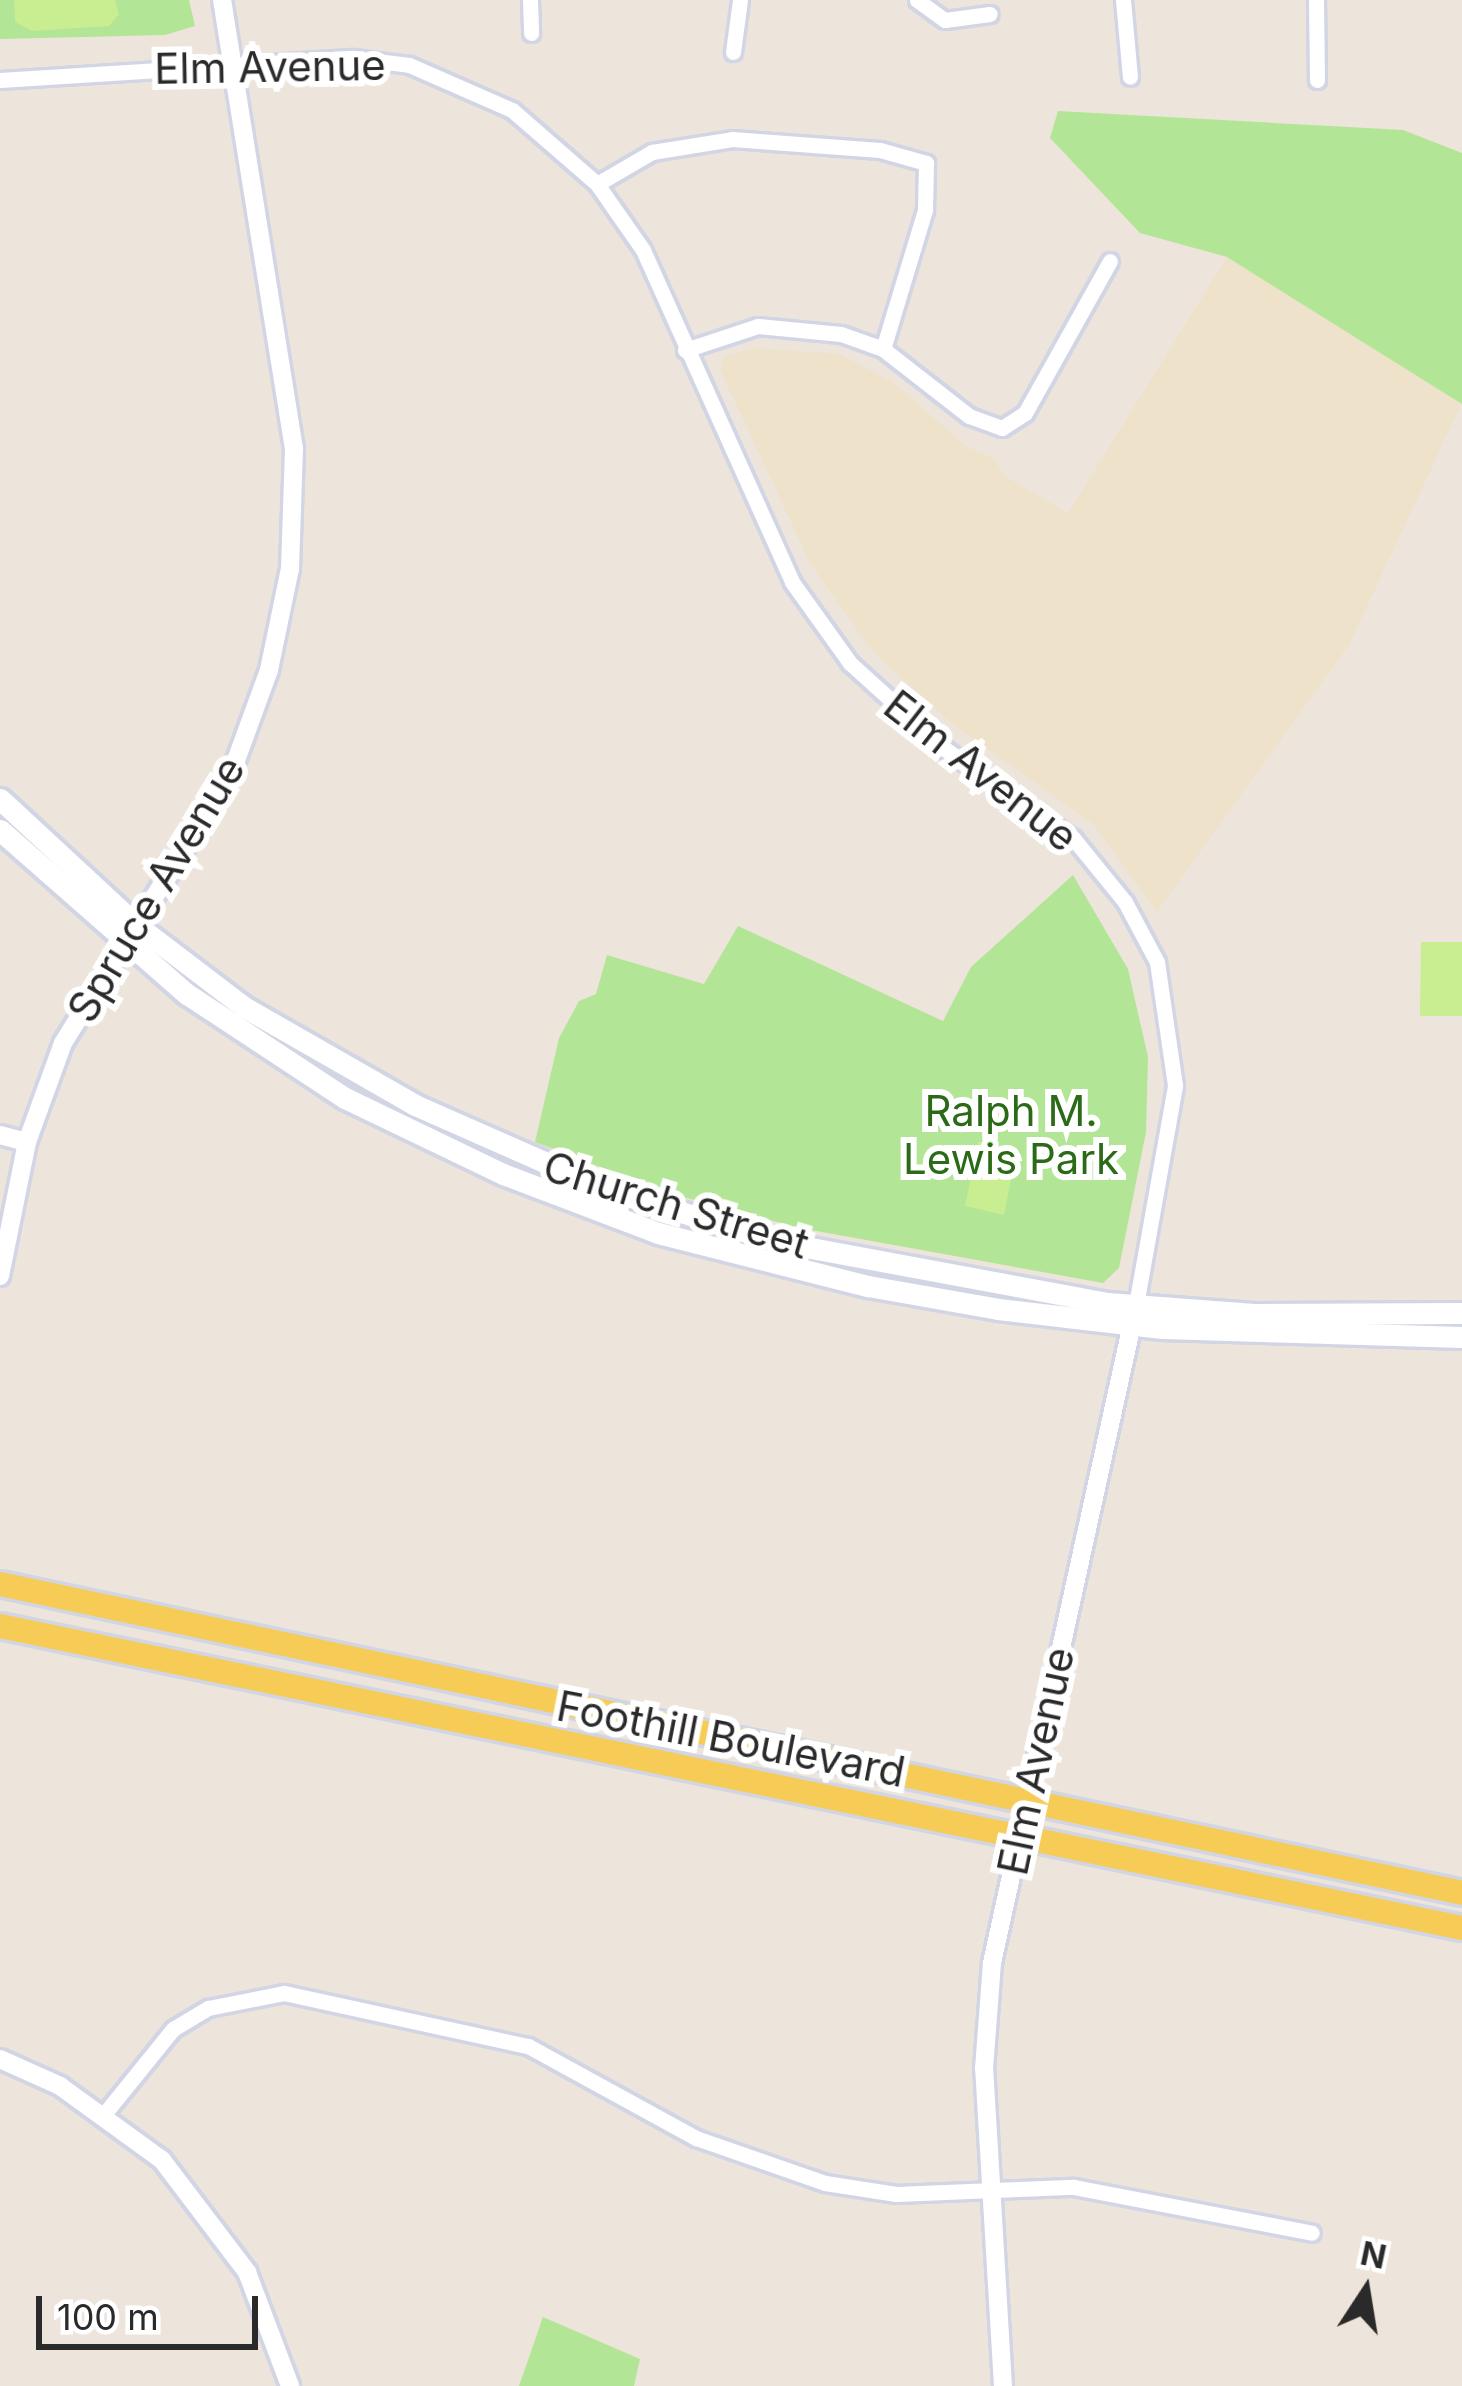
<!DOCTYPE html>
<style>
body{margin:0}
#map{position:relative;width:1462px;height:2386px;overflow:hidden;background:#ede5db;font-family:Inter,sans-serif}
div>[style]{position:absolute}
.education>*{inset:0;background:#efe2ca}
.green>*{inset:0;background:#b3e596}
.pitch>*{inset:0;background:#c9ed91}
.roads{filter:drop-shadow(3px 0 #d1d5e4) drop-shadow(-3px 0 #d1d5e4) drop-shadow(0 3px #d1d5e4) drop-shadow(0 -3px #d1d5e4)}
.minor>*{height:15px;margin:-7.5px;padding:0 7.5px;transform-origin:7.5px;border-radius:7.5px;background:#fff}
.tertiary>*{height:18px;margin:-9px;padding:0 9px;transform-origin:9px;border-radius:9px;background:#fff}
.secondary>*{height:21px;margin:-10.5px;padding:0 10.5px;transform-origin:10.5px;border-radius:10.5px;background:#fff}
.primary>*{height:24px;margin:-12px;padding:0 12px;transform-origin:12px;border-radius:12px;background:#f6cc57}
span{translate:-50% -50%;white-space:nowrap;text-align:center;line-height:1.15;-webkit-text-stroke:12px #fff;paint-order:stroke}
.street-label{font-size:42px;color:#2a2a2a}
.park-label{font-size:42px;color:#2b6a17}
.north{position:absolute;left:1306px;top:2230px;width:120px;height:120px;-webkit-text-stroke:9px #fff;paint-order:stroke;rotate:12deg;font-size:33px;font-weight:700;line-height:48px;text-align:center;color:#2a2a2a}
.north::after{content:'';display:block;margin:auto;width:42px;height:54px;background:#2a2a2a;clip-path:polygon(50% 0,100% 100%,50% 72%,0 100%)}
.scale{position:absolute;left:36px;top:2296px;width:222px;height:54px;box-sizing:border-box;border:6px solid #2a2a2a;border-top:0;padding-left:15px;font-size:36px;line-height:42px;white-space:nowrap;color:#2a2a2a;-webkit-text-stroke:9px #fff;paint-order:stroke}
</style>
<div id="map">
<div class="education">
<div style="clip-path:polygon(1227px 257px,1462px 403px,1349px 645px,1157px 912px,1093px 824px,950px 722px,872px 651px,810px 563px,720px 370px,724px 356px,755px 348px,839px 354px,893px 382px,966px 446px,994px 458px,1003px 475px,1068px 513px)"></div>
</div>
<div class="green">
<div style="clip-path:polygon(0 0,189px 0,195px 26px,165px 35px,0 39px)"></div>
<div style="clip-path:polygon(1058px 111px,1403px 130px,1462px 153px,1462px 404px,1227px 257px,1140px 233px,1050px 138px)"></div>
<div style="clip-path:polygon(1073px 875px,1128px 969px,1148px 1057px,1146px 1132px,1119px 1268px,1103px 1283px,800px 1228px,664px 1192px,535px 1142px,559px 1038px,579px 1001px,596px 994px,607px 955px,704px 984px,738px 926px,943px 1021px,971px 967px)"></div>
<div style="clip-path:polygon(543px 2317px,640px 2359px,634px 2386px,519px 2386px)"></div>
</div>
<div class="pitch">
<div style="clip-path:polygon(14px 0,115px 0,119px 14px,109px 26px,32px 31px,15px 22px)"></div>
<div style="clip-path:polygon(1421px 942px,1462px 942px,1462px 1016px,1420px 1016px)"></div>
<div style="clip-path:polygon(978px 1142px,1017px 1150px,1004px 1215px,965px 1206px)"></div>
</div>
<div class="roads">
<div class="minor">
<div style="left:530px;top:0;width:33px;rotate:88deg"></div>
<div style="left:917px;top:0;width:34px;rotate:36deg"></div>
<div style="left:945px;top:20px;width:45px;rotate:-7.6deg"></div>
<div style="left:1123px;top:0;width:77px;rotate:84.8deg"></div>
<div style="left:1316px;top:0;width:80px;rotate:89.3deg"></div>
<div style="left:733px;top:52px;width:52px;rotate:-82.3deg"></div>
<div style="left:0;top:80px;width:354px;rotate:-3.6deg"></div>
<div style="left:353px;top:58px;width:56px;rotate:7.1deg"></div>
<div style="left:409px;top:65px;width:112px;rotate:23.6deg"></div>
<div style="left:512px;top:110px;width:113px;rotate:41deg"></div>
<div style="left:597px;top:184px;width:80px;rotate:55.1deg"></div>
<div style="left:643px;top:250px;width:364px;rotate:65.8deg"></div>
<div style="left:792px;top:582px;width:100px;rotate:54.4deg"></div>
<div style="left:850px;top:663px;width:128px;rotate:42.2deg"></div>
<div style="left:945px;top:749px;width:156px;rotate:34.8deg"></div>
<div style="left:1073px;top:838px;width:82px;rotate:50.9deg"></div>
<div style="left:1125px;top:902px;width:68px;rotate:61.9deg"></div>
<div style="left:1157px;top:962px;width:125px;rotate:81.7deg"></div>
<div style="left:1175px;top:1086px;width:222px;rotate:100.1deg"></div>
<div style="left:597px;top:184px;width:64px;rotate:-30.2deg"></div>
<div style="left:652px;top:152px;width:81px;rotate:-9.2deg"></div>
<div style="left:732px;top:139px;width:148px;rotate:4.3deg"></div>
<div style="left:880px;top:150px;width:48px;rotate:15.8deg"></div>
<div style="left:926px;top:163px;width:47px;rotate:91.2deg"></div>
<div style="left:925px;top:210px;width:145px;rotate:106.8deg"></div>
<div style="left:685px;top:350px;width:77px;rotate:-18.2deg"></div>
<div style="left:758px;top:326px;width:83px;rotate:5.5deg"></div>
<div style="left:841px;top:334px;width:45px;rotate:19.7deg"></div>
<div style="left:883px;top:349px;width:109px;rotate:37.9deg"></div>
<div style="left:969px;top:416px;width:35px;rotate:20deg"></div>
<div style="left:1002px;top:428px;width:27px;rotate:-33deg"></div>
<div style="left:1025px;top:413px;width:174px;rotate:-60.8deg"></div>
<div style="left:105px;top:2113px;width:108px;rotate:-51deg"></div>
<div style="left:173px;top:2029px;width:41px;rotate:-31deg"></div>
<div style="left:208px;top:2008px;width:77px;rotate:-11.2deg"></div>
<div style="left:284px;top:1993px;width:250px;rotate:12.3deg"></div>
<div style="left:528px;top:2046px;width:192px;rotate:28.7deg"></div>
<div style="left:696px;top:2138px;width:137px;rotate:19.2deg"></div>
<div style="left:825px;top:2183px;width:72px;rotate:8.8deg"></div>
<div style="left:896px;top:2194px;width:178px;rotate:-2.3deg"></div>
<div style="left:1074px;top:2187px;width:242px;rotate:10.9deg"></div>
</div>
<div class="tertiary">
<div style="left:0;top:1135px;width:28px;rotate:15deg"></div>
<div style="left:0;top:1276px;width:137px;rotate:-78.6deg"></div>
<div style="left:27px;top:1142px;width:105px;rotate:-70deg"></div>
<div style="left:63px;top:1043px;width:317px;rotate:-58deg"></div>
<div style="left:231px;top:774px;width:111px;rotate:-69.9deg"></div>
<div style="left:269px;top:670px;width:103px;rotate:-78.3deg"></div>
<div style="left:290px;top:569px;width:120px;rotate:-88.1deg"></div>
<div style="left:294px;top:449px;width:455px;rotate:-99.1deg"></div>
<div style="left:0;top:2059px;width:66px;rotate:24.2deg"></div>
<div style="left:60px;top:2086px;width:126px;rotate:36deg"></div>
<div style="left:162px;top:2160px;width:141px;rotate:52.8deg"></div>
<div style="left:247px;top:2272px;width:122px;rotate:69.3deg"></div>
<div style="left:1003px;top:2386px;width:318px;rotate:-93.4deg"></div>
<div style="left:984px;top:2069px;width:106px;rotate:-85.7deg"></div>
<div style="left:992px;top:1963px;width:663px;rotate:-77.64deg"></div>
</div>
<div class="secondary">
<div style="left:0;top:799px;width:184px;rotate:42.8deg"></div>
<div style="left:135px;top:924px;width:137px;rotate:37.3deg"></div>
<div style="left:244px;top:1007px;width:197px;rotate:29.8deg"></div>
<div style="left:415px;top:1105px;width:211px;rotate:23.8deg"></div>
<div style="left:608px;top:1190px;width:184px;rotate:16.8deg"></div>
<div style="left:784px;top:1243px;width:329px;rotate:10.5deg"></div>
<div style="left:1107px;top:1303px;width:147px;rotate:4.3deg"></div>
<div style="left:1254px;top:1314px;width:208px;rotate:-0.3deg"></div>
<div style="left:0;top:830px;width:249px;rotate:41.3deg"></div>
<div style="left:187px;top:994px;width:189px;rotate:33.4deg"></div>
<div style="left:345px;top:1098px;width:175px;rotate:25.7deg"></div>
<div style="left:503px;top:1174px;width:166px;rotate:20.8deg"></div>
<div style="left:658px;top:1233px;width:217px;rotate:14.2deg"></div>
<div style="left:868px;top:1286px;width:132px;rotate:10deg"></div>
<div style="left:998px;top:1309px;width:165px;rotate:6.6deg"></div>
<div style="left:1162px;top:1328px;width:300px;rotate:1.7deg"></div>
</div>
<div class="primary">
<div style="left:0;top:1584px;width:1494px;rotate:11.93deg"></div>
<div style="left:0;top:1626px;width:1493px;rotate:11.67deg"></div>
</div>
</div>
<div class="street-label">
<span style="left:270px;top:67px;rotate:-1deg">Elm Avenue</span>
<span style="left:981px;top:771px;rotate:38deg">Elm Avenue</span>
<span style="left:156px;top:889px;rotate:-59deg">Spruce Avenue</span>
<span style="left:676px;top:1205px;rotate:17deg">Church Street</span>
<span style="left:731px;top:1739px;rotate:11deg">Foothill Boulevard</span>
<span style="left:1036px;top:1761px;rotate:-78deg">Elm Avenue</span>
</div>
<div class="park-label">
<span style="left:1011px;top:1135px">Ralph M.<br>Lewis Park</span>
</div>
<div class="north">N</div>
<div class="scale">100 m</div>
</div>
